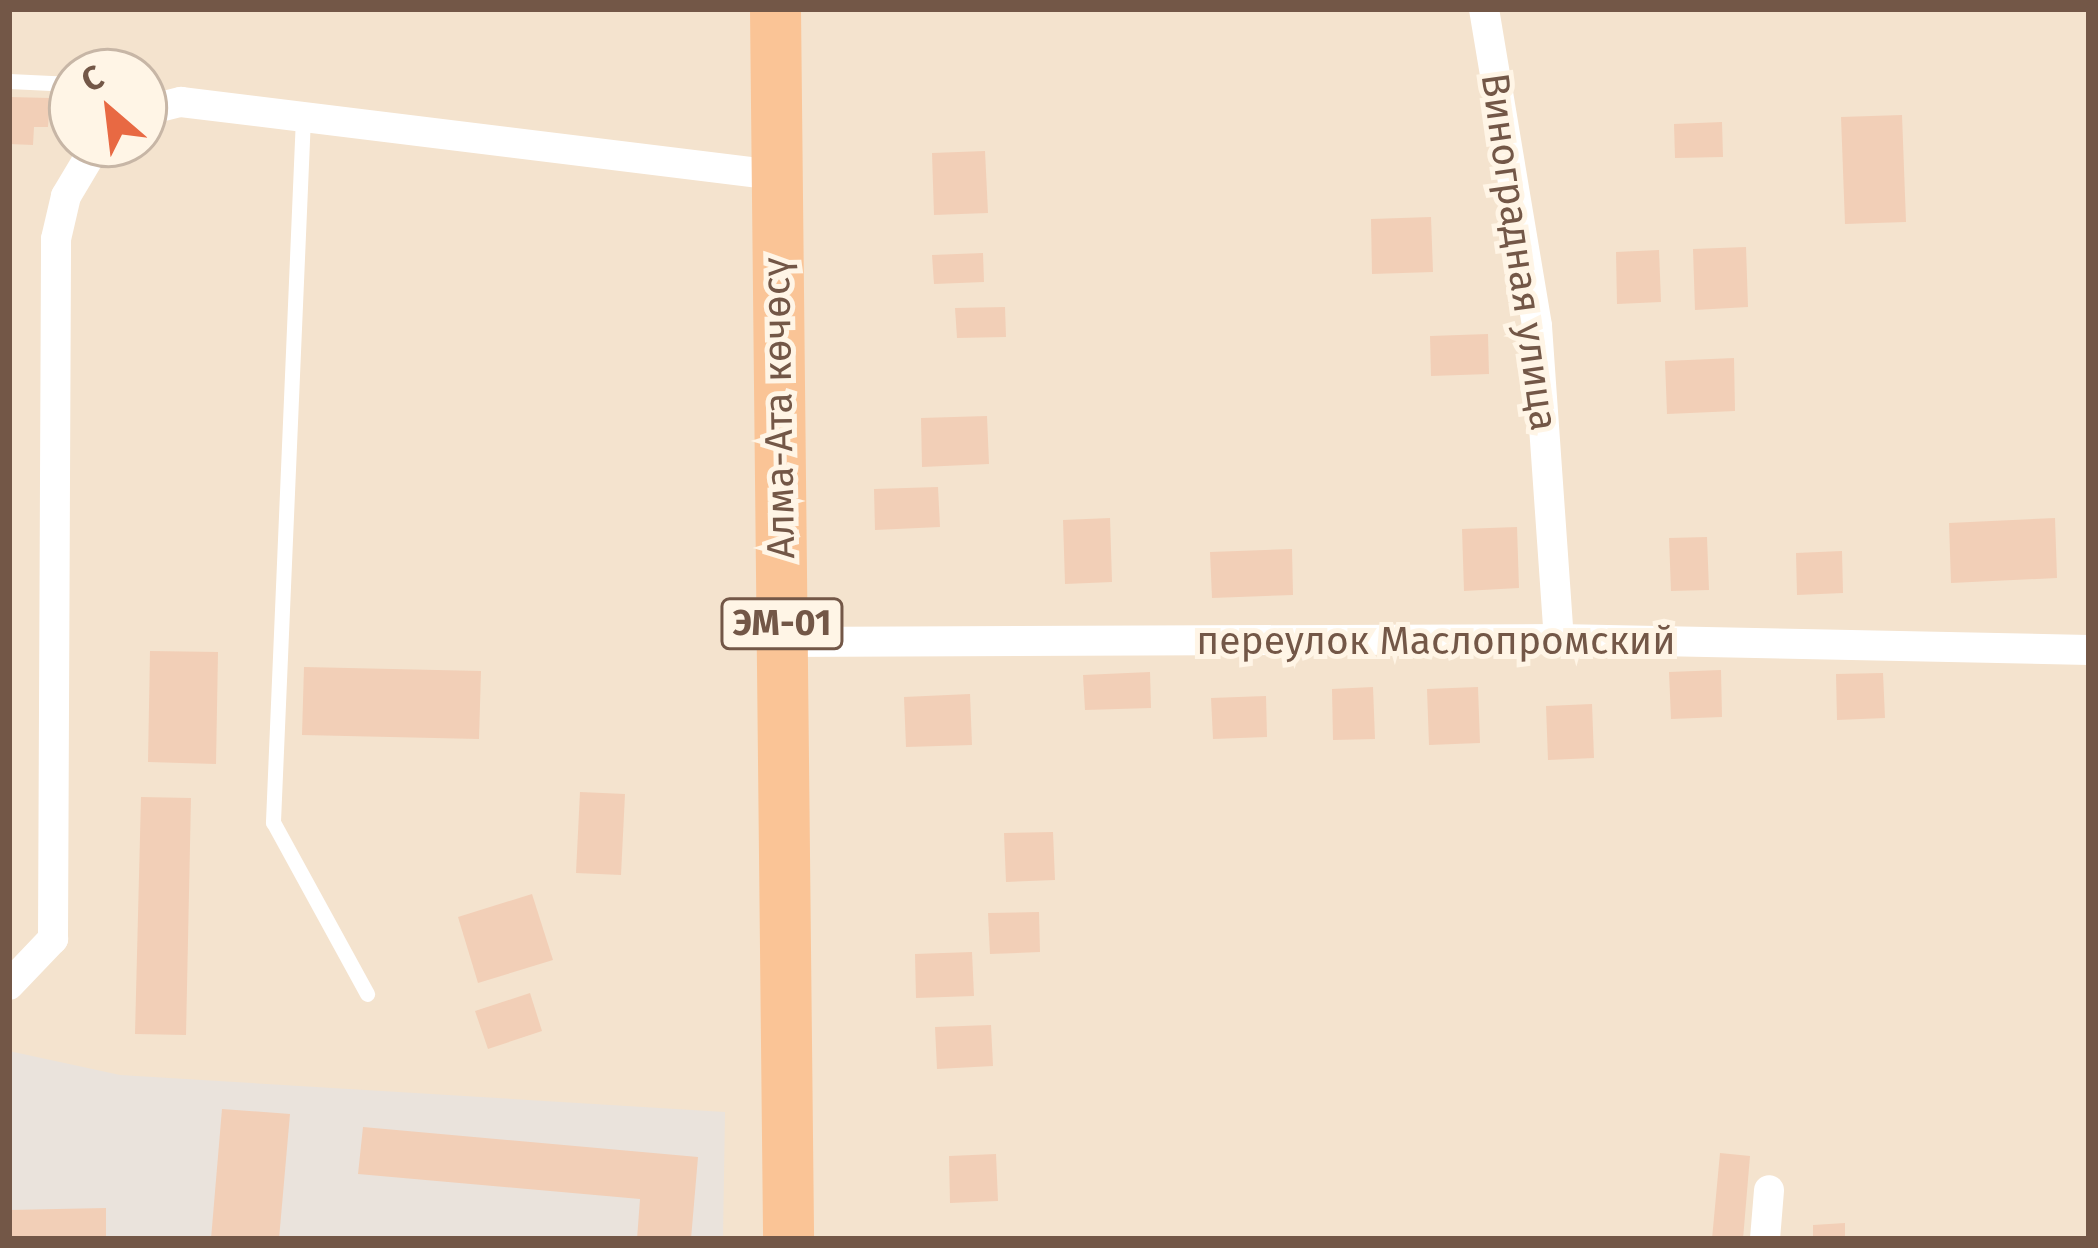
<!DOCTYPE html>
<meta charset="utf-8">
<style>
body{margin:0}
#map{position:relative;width:2098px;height:1248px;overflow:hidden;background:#fcf1e0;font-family:"Fira Sans",sans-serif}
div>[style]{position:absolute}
.residential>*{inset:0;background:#f4e3ce}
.industrial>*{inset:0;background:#eae3dc}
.building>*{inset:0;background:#f2cfb7}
.service>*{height:15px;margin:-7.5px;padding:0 7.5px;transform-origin:7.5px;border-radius:7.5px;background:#fff}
.minor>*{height:30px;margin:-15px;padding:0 15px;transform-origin:15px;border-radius:15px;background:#fff}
.trunk>*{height:51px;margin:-25.5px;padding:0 25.5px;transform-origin:25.5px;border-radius:25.5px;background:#fac496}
span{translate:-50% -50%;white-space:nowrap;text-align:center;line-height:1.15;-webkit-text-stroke:10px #fff5e6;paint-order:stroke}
.shield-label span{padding:3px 9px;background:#fff5e6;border:3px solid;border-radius:9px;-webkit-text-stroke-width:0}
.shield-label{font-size:36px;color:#735747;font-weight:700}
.street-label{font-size:39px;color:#735747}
.frame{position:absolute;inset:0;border:12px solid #735747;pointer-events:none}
.north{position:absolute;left:48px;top:48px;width:120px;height:120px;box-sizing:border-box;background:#fff5e6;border:3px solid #c7b6a6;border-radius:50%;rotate:332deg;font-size:33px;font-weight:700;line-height:48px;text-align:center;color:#735747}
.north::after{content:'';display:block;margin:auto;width:42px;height:54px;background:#e86943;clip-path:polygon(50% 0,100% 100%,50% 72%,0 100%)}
</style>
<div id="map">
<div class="residential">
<div style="clip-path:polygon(evenodd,9px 9px,2089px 9px,2089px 1239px,9px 1239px,9px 9px,72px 72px,144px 72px,144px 144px,72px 144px,72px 72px)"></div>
</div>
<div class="industrial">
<div style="clip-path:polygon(9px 1051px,120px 1075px,725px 1112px,723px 1239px,9px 1239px)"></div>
</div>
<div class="building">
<div style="clip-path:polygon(9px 97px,50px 98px,48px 127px,34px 127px,33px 145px,9px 144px)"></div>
<div style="clip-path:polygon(1902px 115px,1906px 222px,1845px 224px,1841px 117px)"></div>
<div style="clip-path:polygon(1722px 122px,1723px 157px,1675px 158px,1674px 124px)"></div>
<div style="clip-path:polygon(985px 151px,988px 213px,934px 215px,932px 153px)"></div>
<div style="clip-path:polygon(1431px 217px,1433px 272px,1372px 274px,1371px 219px)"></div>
<div style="clip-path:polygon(1746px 247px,1748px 307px,1695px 310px,1693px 249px)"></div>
<div style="clip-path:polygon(1659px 250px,1661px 302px,1617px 304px,1616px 252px)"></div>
<div style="clip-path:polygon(983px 253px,984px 282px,934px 284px,932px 255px)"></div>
<div style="clip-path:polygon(1005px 307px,1006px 337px,957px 338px,955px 308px)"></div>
<div style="clip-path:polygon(1488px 334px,1489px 374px,1431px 376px,1430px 336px)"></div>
<div style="clip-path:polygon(1734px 358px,1735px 411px,1667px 414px,1665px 361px)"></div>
<div style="clip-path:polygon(987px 416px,989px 464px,922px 467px,921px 418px)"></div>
<div style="clip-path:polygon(938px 487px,940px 527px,875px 530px,874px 489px)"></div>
<div style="clip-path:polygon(1110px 518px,1112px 582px,1065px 584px,1063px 520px)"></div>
<div style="clip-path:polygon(2055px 518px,2057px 578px,1951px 583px,1949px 523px)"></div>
<div style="clip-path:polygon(1517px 527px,1519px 588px,1464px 591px,1462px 529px)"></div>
<div style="clip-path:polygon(1707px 537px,1709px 590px,1671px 591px,1669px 538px)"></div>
<div style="clip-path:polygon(1292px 549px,1293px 595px,1212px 598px,1210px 552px)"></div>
<div style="clip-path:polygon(1842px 551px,1843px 593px,1797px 595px,1796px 553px)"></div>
<div style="clip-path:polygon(150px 651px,218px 652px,216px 764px,148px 762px)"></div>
<div style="clip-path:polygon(304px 667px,481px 671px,479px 739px,302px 735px)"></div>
<div style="clip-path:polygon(1721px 670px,1722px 717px,1671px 719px,1669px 672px)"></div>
<div style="clip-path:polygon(1150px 672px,1151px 708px,1085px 710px,1083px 675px)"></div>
<div style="clip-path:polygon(1883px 673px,1885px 718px,1837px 720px,1836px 674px)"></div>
<div style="clip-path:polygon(1373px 687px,1375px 739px,1333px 740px,1332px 689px)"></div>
<div style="clip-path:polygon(1478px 687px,1480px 743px,1429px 745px,1427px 689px)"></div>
<div style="clip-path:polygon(970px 694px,972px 745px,906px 747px,904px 697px)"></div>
<div style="clip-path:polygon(1266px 696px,1267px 737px,1213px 739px,1211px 698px)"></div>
<div style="clip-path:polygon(1592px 704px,1594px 758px,1548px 760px,1546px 706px)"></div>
<div style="clip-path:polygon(580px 792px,625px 794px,621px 875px,576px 873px)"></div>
<div style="clip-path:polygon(141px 797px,191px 798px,186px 1035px,135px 1034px)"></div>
<div style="clip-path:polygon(1053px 832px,1055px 880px,1006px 882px,1004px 833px)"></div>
<div style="clip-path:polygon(532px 894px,553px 960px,478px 983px,458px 917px)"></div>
<div style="clip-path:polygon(1039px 912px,1040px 952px,990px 954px,988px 913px)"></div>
<div style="clip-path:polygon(972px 952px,974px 996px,916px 998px,915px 954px)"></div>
<div style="clip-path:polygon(530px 993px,542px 1031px,488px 1049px,475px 1011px)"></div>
<div style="clip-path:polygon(991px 1025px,993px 1066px,937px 1069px,935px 1027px)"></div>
<div style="clip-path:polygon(222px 1109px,290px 1114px,279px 1239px,211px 1239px)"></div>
<div style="clip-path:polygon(363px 1127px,698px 1157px,691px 1239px,637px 1239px,640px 1199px,358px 1174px)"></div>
<div style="clip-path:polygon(1720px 1153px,1750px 1156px,1743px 1239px,1712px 1239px)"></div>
<div style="clip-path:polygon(996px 1154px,998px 1201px,950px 1203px,949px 1156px)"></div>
<div style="clip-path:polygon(106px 1208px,106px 1239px,9px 1239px,9px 1210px)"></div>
<div style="clip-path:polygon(1845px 1223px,1845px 1239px,1813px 1239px,1813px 1225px)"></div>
</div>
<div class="service">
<div style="left:9px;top:81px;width:63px;rotate:2.7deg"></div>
<div style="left:303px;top:117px;width:706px;rotate:92.44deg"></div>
<div style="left:273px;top:822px;width:196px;rotate:61.3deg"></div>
</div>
<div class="minor">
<div style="left:1484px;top:9px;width:321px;rotate:80.5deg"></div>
<div style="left:1537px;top:326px;width:314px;rotate:86deg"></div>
<div style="left:144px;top:111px;width:38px;rotate:-14deg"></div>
<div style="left:181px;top:102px;width:598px;rotate:7.01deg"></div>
<div style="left:782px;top:642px;width:777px;rotate:-0.22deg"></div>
<div style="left:1559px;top:639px;width:530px;rotate:1.19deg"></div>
<div style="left:9px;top:985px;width:64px;rotate:-46.3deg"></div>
<div style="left:53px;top:939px;width:700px;rotate:-89.75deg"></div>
<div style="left:56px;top:239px;width:44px;rotate:-76.9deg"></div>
<div style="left:66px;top:196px;width:61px;rotate:-59.2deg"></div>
<div style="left:1765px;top:1239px;width:49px;rotate:-85.3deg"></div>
</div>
<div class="trunk">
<div style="left:775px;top:9px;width:1230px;rotate:89.39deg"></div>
</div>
<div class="shield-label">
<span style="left:782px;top:624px">ЭМ-01</span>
</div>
<div class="street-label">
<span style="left:1519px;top:252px;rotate:82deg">Виноградная улица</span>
<span style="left:779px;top:408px;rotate:-91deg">Алма-Ата көчөсү</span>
<span style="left:1436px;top:641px">переулок Маслопромский</span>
</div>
<div class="frame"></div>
<div class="north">С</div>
</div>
